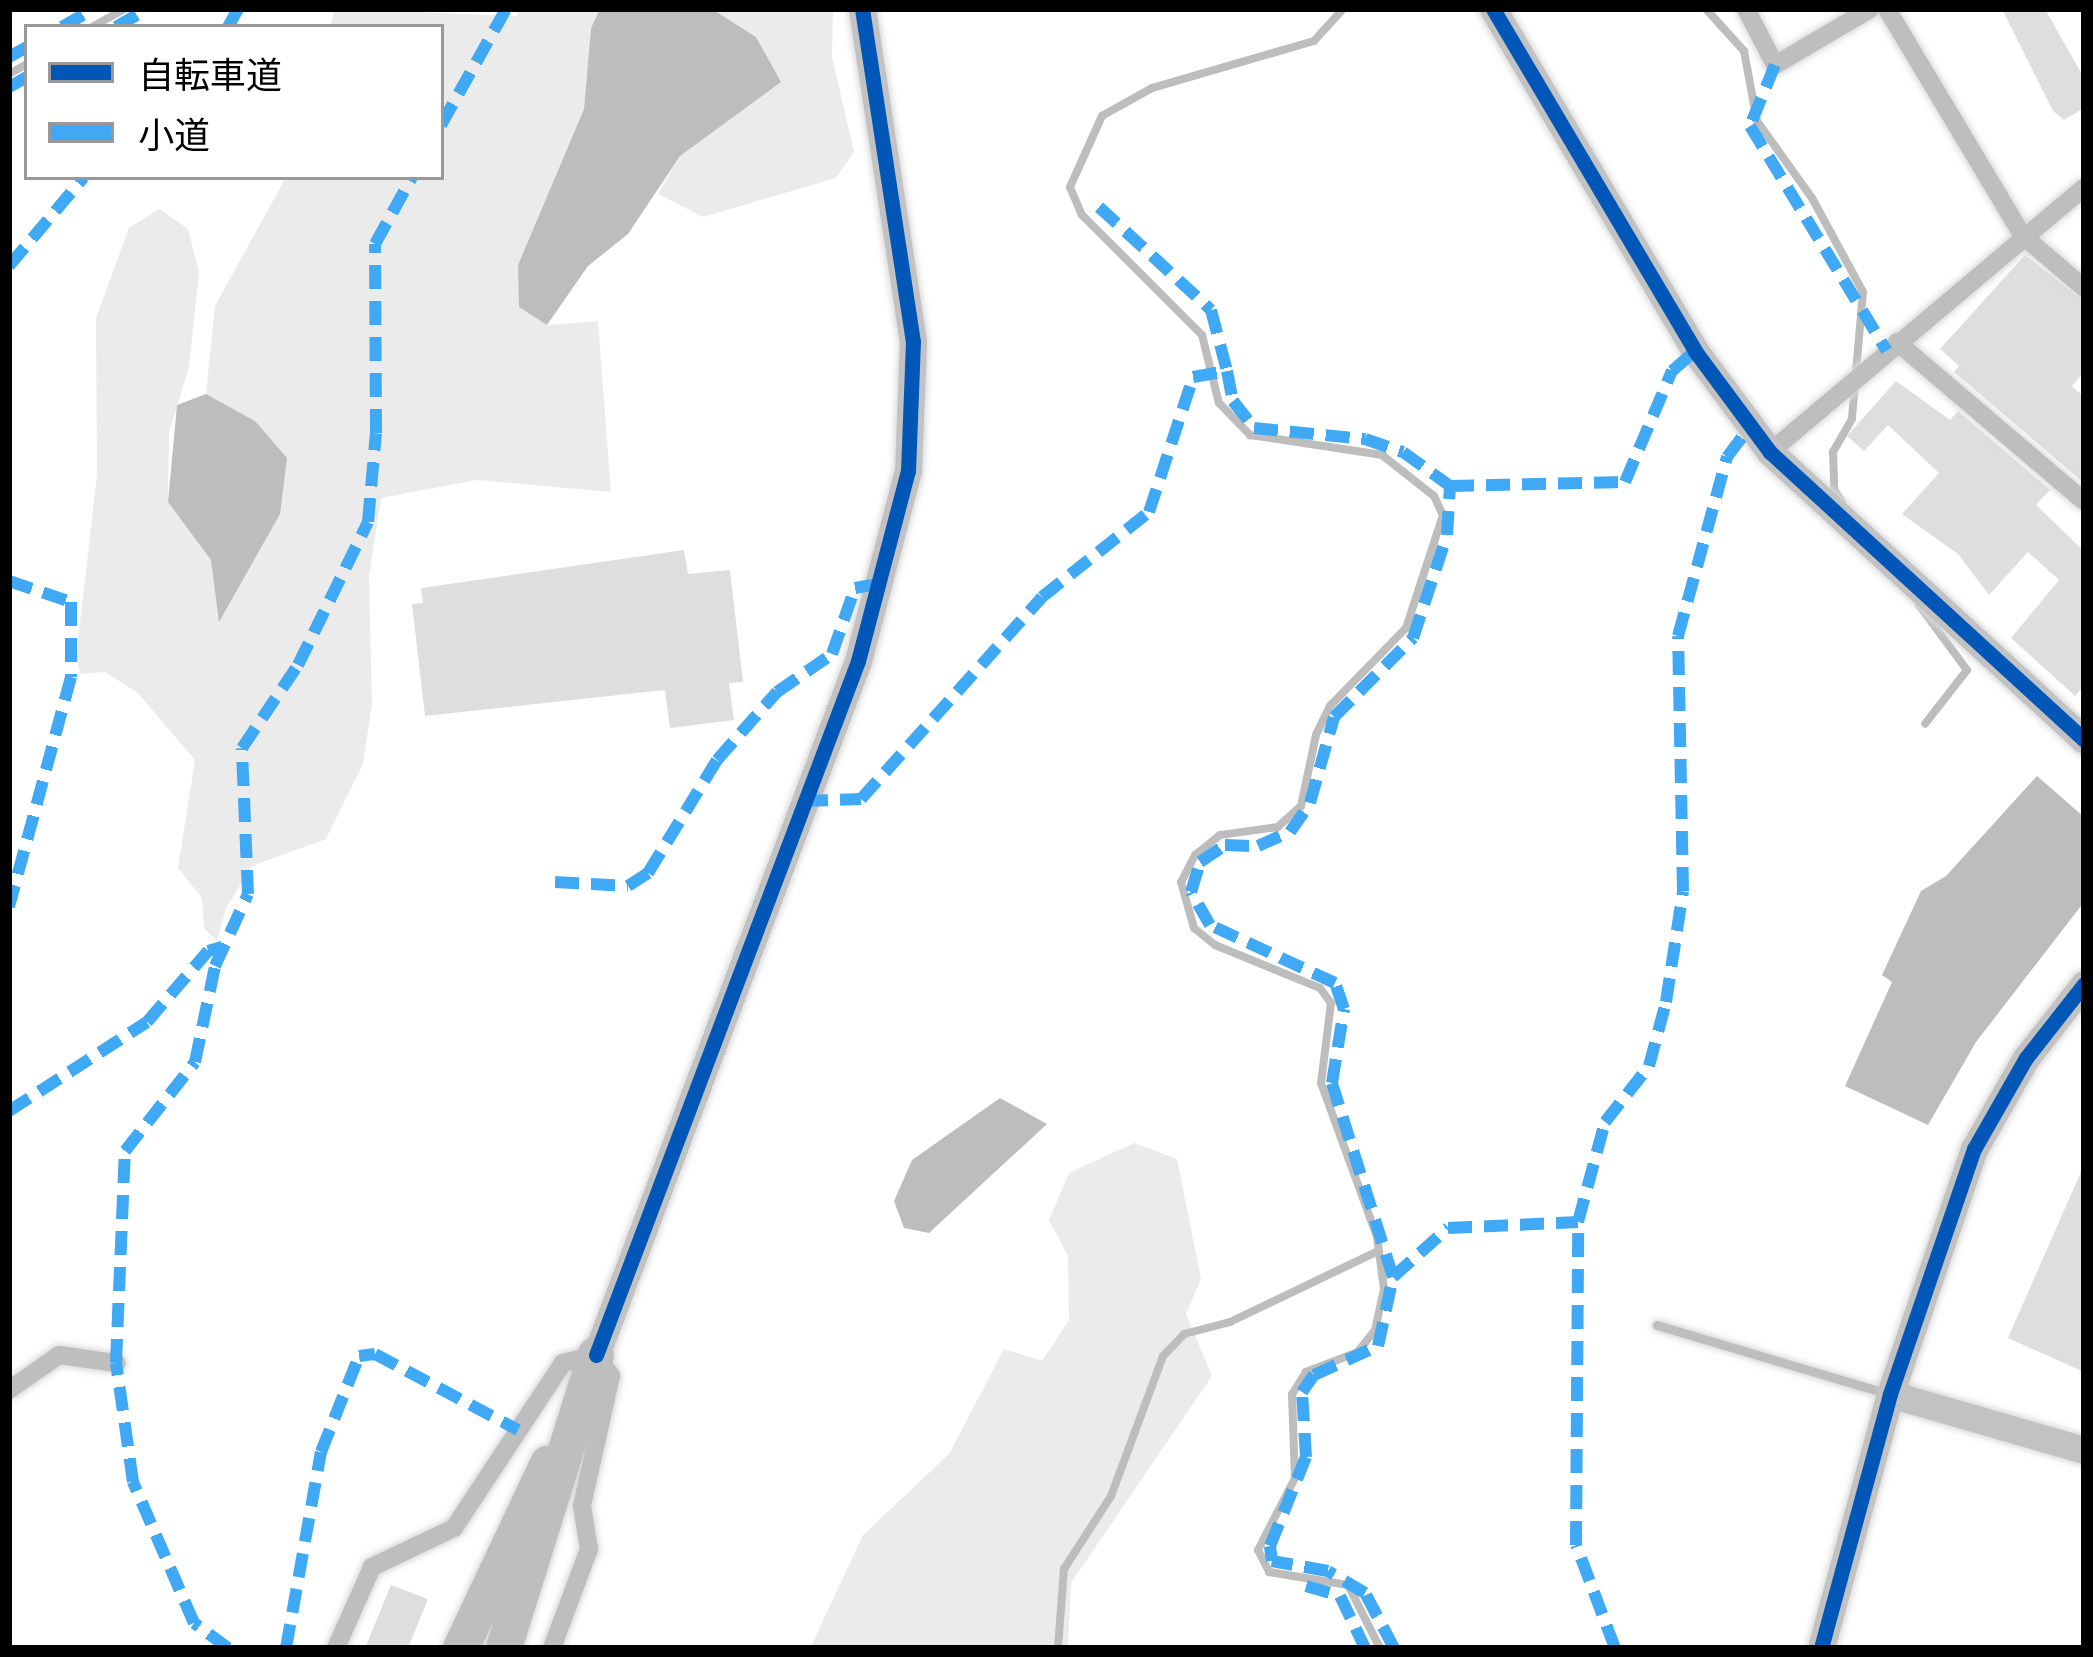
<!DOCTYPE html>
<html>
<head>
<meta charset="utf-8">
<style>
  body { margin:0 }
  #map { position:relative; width:2093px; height:1657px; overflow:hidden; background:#fff; font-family:"Alegreya Sans","Noto Sans JP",sans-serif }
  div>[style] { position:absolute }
  .green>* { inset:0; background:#ebebeb }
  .water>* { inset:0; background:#bdbdbd }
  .stream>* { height:8px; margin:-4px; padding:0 4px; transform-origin:4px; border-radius:4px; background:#bdbdbd }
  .building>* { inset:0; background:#dedede }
  .roads { filter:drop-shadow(0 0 3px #dbdbdb) drop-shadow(0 0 3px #dbdbdb) }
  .lane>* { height:9px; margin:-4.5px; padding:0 4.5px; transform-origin:4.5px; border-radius:4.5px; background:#bebebe }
  .street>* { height:18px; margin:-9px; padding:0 9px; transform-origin:9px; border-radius:9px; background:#bebebe }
  .secondary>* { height:27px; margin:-13.5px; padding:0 13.5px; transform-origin:13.5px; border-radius:13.5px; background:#c2c2c2 }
  .highway>* { height:36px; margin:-18px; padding:0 18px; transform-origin:18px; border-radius:18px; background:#bebebe }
  .quiet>* { height:12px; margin-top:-6px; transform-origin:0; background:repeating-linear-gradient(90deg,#3fa9f5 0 24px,transparent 0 36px) }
  .cycleway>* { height:15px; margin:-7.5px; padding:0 7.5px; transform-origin:7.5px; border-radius:7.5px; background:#0057b8 }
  span { translate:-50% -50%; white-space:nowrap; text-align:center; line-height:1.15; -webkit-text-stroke:12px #fff; paint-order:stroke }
  .frame { position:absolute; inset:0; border:12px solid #000; pointer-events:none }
  .legend { position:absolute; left:24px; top:24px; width:420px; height:156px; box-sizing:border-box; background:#fff; border:3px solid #999; margin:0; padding:15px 21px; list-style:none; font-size:36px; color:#000 }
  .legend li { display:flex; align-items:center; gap:24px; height:60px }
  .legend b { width:60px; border:3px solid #999 }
</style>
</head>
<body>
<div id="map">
  <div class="green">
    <i style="clip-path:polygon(334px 9px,516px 16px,520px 9px,600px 9px,591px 28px,584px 109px,518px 265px,520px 307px,548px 325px,598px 321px,611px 492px,477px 480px,381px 498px,369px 576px,372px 703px,363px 764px,326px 839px,252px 866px,226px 908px,217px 941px,204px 928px,202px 898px,178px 868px,195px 760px,138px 693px,105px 672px,81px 674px,76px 658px,97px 475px,96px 318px,129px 228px,159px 209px,188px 229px,199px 272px,189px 367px,169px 433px,168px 502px,212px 560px,220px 620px,255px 421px,206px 394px,215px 306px,286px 177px,441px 177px,441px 27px,331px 27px)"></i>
    <i style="clip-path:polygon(712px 9px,833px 9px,832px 57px,854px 152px,836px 178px,703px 217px,658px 194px,680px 156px,780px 82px,756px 37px)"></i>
    <i style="clip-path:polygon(1134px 1143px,1177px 1159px,1201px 1279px,1186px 1314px,1212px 1376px,1071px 1583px,1068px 1648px,810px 1648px,863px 1535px,949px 1454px,1004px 1349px,1042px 1361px,1069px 1320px,1068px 1256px,1049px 1220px,1069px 1173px)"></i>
  </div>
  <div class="water">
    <i style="clip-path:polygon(600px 9px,712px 9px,756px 37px,781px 82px,680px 156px,628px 234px,588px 266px,547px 325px,519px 307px,518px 265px,584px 109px,591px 28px)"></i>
    <i style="clip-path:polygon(206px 394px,255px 421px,287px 458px,280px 514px,219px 622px,211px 560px,168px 502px,177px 405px)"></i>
    <i style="clip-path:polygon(2037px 776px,2084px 817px,2084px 902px,1976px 1042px,1928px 1125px,1845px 1086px,1892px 982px,1882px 975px,1921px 891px,1946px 876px)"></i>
    <i style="clip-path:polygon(1000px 1098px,1047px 1124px,929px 1233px,904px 1228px,894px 1201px,912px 1160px)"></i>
  </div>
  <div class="stream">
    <i style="left:1343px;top:9px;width:43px;rotate:132.2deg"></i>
    <i style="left:1314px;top:41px;width:169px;rotate:163.8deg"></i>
    <i style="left:1152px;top:88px;width:57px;rotate:150.8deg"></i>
    <i style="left:1102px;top:116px;width:78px;rotate:114.3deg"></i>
    <i style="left:1070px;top:187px;width:30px;rotate:67deg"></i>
    <i style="left:1082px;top:215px;width:170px;rotate:45deg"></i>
    <i style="left:1202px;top:335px;width:70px;rotate:76deg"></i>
    <i style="left:1219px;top:403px;width:45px;rotate:45.9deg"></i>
    <i style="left:1250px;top:435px;width:134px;rotate:8.6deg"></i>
    <i style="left:1382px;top:455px;width:66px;rotate:38.3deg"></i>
    <i style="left:1434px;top:496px;width:21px;rotate:65deg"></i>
    <i style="left:1443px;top:515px;width:119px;rotate:108.1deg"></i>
    <i style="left:1406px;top:628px;width:109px;rotate:134.3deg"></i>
    <i style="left:1330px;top:706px;width:32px;rotate:116deg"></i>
    <i style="left:1316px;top:735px;width:73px;rotate:101.9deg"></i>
    <i style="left:1301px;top:806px;width:31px;rotate:138deg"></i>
    <i style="left:1278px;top:827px;width:59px;rotate:172.1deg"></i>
    <i style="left:1220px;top:835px;width:32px;rotate:141deg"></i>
    <i style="left:1195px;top:855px;width:30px;rotate:117deg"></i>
    <i style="left:1181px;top:882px;width:48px;rotate:74.2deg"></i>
    <i style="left:1194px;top:928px;width:27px;rotate:39deg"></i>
    <i style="left:1215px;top:945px;width:113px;rotate:22.3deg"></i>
    <i style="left:1320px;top:988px;width:19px;rotate:54deg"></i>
    <i style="left:1331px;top:1003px;width:81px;rotate:97.1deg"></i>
    <i style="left:1321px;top:1083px;width:164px;rotate:70deg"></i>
    <i style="left:1377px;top:1237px;width:52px;rotate:82.3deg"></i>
    <i style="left:1384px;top:1289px;width:42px;rotate:102.4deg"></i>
    <i style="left:1375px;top:1330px;width:28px;rotate:128deg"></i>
    <i style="left:1358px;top:1352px;width:56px;rotate:159deg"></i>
    <i style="left:1306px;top:1372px;width:26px;rotate:122deg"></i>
    <i style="left:1292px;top:1394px;width:84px;rotate:88deg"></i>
    <i style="left:1295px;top:1478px;width:81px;rotate:117.2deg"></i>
    <i style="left:1258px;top:1550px;width:25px;rotate:63deg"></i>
    <i style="left:1269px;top:1572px;width:80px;rotate:9.3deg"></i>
    <i style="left:1348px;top:1585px;width:71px;rotate:63.1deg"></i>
    <i style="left:1706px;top:9px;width:57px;rotate:47.9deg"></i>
    <i style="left:1744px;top:51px;width:71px;rotate:79.5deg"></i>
    <i style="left:1757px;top:121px;width:95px;rotate:54.5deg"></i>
    <i style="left:1812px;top:198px;width:107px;rotate:61.5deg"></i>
    <i style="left:1863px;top:292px;width:127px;rotate:95deg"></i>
    <i style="left:1852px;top:419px;width:38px;rotate:120deg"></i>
    <i style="left:1833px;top:452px;width:38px;rotate:88deg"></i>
    <i style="left:1834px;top:490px;width:14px;rotate:56deg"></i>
    <i style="left:92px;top:27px;width:37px;rotate:-29deg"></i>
    <i style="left:9px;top:74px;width:21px;rotate:-29deg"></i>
    <i style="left:1919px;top:605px;width:81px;rotate:53.6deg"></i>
    <i style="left:1967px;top:670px;width:68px;rotate:127.9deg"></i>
    <i style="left:1058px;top:1648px;width:79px;rotate:-85.7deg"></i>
    <i style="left:1064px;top:1569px;width:87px;rotate:-57.2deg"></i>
    <i style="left:1111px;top:1496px;width:149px;rotate:-69.6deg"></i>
    <i style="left:1163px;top:1356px;width:30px;rotate:-46deg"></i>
    <i style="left:1184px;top:1334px;width:48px;rotate:-14.6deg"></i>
    <i style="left:1230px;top:1322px;width:164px;rotate:-25.6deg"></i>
  </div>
  <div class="building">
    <i style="clip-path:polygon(2002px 9px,2045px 9px,2084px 78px,2084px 108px,2064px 120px,2053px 111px)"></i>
    <i style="clip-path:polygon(2025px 255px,2084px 301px,2084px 372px,2072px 386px,2084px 397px,2084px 483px,1954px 372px,1959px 366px,1940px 349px)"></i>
    <i style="clip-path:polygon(1896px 381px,1950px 420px,1958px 411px,2050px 490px,2036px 505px,2084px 551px,2084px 686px,2075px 696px,2011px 638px,2059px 580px,2028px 552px,1989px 595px,1958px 554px,1902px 514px,1939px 473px,1888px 425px,1864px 451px,1847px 436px)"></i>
    <i style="clip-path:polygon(684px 550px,688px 574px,730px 570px,743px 682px,729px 683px,734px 720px,670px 728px,665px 690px,425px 716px,412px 604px,423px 603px,421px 588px)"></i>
    <i style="clip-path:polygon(2084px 1165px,2084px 1372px,2008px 1338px)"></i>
    <i style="clip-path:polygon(391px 1585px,428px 1599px,408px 1648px,365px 1648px)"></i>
  </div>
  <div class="roads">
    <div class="lane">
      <i style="left:1657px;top:1325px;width:238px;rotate:16.6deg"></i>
    </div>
    <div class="street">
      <i style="left:1746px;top:9px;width:63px;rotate:62.6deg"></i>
      <i style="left:1775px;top:65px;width:110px;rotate:-30.5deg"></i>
      <i style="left:1887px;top:9px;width:263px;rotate:59.1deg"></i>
      <i style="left:2022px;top:235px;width:82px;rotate:40.5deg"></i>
      <i style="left:1897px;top:342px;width:245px;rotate:40.4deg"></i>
      <i style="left:1770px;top:452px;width:410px;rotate:-40.1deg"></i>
      <i style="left:9px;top:1390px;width:61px;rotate:-35deg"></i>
      <i style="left:59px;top:1355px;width:58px;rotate:8deg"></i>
      <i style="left:336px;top:1648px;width:89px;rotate:-66deg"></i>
      <i style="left:372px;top:1567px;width:91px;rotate:-25.4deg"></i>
      <i style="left:454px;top:1528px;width:198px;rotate:-56.6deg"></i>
      <i style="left:563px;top:1363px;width:34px;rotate:-14deg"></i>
      <i style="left:596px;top:1355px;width:26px;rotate:54deg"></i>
      <i style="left:611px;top:1376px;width:133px;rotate:102.6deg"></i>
      <i style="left:582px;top:1506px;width:44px;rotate:80.8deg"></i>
      <i style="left:589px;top:1549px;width:106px;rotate:110.5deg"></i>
    </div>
    <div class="secondary">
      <i style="left:1493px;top:9px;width:397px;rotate:59.4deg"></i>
      <i style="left:1695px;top:351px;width:126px;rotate:53.4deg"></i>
      <i style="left:1770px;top:452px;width:426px;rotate:42.5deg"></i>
      <i style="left:596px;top:1355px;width:742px;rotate:-69.32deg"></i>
      <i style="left:858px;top:661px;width:196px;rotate:-75.3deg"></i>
      <i style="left:908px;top:471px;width:129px;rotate:-87.8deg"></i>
      <i style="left:913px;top:342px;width:337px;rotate:-98.7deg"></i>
      <i style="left:1890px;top:1394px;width:202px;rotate:16.1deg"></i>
      <i style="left:1821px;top:1648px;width:263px;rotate:-74.8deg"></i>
      <i style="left:1890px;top:1394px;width:259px;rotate:-71.1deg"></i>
      <i style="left:1974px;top:1149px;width:105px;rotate:-60.3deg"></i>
      <i style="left:2026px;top:1058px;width:94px;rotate:-51.9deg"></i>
    </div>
    <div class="highway">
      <i style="left:461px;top:1648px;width:204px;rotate:-64.7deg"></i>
      <i style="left:504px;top:1648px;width:307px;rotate:-72.6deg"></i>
    </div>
  </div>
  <div class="quiet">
    <i style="left:62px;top:27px;width:36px;rotate:-30deg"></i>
    <i style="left:116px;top:27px;width:36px;rotate:-30deg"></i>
    <i style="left:228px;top:27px;width:21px;rotate:-61deg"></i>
    <i style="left:9px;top:57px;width:21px;rotate:-29deg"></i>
    <i style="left:1775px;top:65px;width:66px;rotate:112.3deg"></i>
    <i style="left:1750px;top:126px;width:263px;rotate:58.7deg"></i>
    <i style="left:9px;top:87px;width:21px;rotate:-29deg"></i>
    <i style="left:441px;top:125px;width:133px;rotate:-60.7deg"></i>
    <i style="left:1099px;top:207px;width:152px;rotate:42.6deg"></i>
    <i style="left:1211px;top:310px;width:63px;rotate:75.3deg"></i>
    <i style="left:9px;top:266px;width:116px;rotate:-49.9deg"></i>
    <i style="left:9px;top:581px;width:65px;rotate:18.7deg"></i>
    <i style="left:71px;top:602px;width:75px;rotate:90deg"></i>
    <i style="left:71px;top:677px;width:238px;rotate:105.1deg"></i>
    <i style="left:804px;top:801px;width:57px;rotate:-2deg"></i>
    <i style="left:861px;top:799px;width:271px;rotate:-48.1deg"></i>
    <i style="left:1042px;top:597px;width:137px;rotate:-38.5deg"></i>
    <i style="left:1149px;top:512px;width:142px;rotate:-71.9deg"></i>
    <i style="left:1193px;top:377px;width:35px;rotate:-10deg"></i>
    <i style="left:1227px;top:371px;width:31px;rotate:79deg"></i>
    <i style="left:1233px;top:401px;width:34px;rotate:52deg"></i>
    <i style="left:1254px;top:428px;width:112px;rotate:5.7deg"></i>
    <i style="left:1365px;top:439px;width:40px;rotate:18.9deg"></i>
    <i style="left:1403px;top:452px;width:58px;rotate:35.9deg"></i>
    <i style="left:1450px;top:486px;width:175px;rotate:-1.3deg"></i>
    <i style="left:1625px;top:482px;width:121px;rotate:-67.1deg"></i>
    <i style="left:1672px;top:371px;width:30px;rotate:-41deg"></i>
    <i style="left:555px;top:882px;width:73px;rotate:3.1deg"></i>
    <i style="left:628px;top:886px;width:24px;rotate:-33deg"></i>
    <i style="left:648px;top:873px;width:132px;rotate:-58.6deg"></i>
    <i style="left:717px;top:760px;width:91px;rotate:-48.6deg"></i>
    <i style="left:777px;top:692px;width:67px;rotate:-34.6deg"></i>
    <i style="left:832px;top:654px;width:70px;rotate:-70.8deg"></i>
    <i style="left:855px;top:588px;width:28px;rotate:-10deg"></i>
    <i style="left:9px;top:1111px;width:164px;rotate:-32.8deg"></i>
    <i style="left:147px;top:1022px;width:94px;rotate:-49.3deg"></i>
    <i style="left:208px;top:951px;width:15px;rotate:-16deg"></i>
    <i style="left:1393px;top:1277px;width:203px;rotate:-107.5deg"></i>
    <i style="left:1332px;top:1083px;width:75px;rotate:-80.8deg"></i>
    <i style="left:1344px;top:1009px;width:28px;rotate:-109deg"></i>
    <i style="left:1335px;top:983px;width:138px;rotate:-155.1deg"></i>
    <i style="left:1210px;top:925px;width:38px;rotate:-120deg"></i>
    <i style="left:1191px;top:892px;width:31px;rotate:-73deg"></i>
    <i style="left:1200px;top:862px;width:30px;rotate:-34deg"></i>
    <i style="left:1225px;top:845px;width:33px;rotate:2deg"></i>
    <i style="left:1258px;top:846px;width:35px;rotate:-24deg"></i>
    <i style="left:1290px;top:832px;width:35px;rotate:-55deg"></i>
    <i style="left:1310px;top:803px;width:89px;rotate:-74.4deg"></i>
    <i style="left:1334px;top:717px;width:112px;rotate:-45deg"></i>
    <i style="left:1413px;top:638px;width:108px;rotate:-71.7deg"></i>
    <i style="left:1447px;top:535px;width:49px;rotate:-86.5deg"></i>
    <i style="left:1306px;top:1586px;width:35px;rotate:16deg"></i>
    <i style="left:1340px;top:1596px;width:58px;rotate:64.3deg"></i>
    <i style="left:228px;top:1648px;width:42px;rotate:-143.7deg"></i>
    <i style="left:194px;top:1623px;width:154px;rotate:-113.4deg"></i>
    <i style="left:133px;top:1482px;width:120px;rotate:-98.1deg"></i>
    <i style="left:116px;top:1363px;width:212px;rotate:-87.6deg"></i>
    <i style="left:125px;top:1151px;width:113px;rotate:-51.8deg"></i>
    <i style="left:195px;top:1062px;width:98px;rotate:-78.2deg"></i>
    <i style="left:215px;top:966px;width:79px;rotate:-65.4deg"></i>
    <i style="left:248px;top:894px;width:146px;rotate:-92.4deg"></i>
    <i style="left:242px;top:748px;width:100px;rotate:-56deg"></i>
    <i style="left:298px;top:665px;width:159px;rotate:-63.9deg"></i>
    <i style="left:368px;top:522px;width:89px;rotate:-84.9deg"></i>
    <i style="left:376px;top:433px;width:189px;rotate:-90.3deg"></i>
    <i style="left:375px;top:244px;width:77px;rotate:-61.1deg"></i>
    <i style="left:286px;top:1648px;width:199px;rotate:-79.9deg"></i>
    <i style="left:321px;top:1452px;width:103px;rotate:-68.4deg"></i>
    <i style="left:359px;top:1356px;width:16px;rotate:-7deg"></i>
    <i style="left:375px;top:1354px;width:162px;rotate:28deg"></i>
    <i style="left:1394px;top:1648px;width:62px;rotate:-117.8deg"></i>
    <i style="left:1365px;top:1593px;width:43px;rotate:-149.3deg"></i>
    <i style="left:1328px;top:1571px;width:57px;rotate:-169.9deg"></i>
    <i style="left:1272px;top:1561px;width:15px;rotate:-98deg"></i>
    <i style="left:1270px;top:1546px;width:96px;rotate:-68deg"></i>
    <i style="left:1306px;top:1457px;width:65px;rotate:-93.5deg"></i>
    <i style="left:1302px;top:1392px;width:21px;rotate:-55deg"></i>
    <i style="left:1314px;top:1375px;width:70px;rotate:-24.4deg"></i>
    <i style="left:1378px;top:1346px;width:71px;rotate:-77.7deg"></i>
    <i style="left:1393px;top:1277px;width:74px;rotate:-41.7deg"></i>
    <i style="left:1448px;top:1228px;width:130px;rotate:-2.6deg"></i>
    <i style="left:1615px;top:1648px;width:110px;rotate:-110.7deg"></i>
    <i style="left:1576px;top:1545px;width:323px;rotate:-89.6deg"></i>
    <i style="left:1578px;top:1222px;width:104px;rotate:-74.9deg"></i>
    <i style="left:1605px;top:1122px;width:71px;rotate:-51.8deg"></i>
    <i style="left:1649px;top:1066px;width:66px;rotate:-75.1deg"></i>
    <i style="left:1666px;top:1002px;width:112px;rotate:-81.3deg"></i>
    <i style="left:1683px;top:891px;width:255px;rotate:-91.1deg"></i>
    <i style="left:1678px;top:636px;width:186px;rotate:-74.7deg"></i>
    <i style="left:1727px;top:457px;width:39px;rotate:-53deg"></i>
  </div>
  <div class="cycleway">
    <i style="left:1493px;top:9px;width:397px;rotate:59.4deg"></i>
    <i style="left:1695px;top:351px;width:126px;rotate:53.4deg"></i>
    <i style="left:1770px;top:452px;width:426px;rotate:42.5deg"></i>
    <i style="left:596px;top:1355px;width:742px;rotate:-69.32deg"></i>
    <i style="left:858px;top:661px;width:196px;rotate:-75.3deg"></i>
    <i style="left:908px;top:471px;width:129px;rotate:-87.8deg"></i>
    <i style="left:913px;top:342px;width:337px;rotate:-98.7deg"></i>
    <i style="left:1821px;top:1648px;width:263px;rotate:-74.8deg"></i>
    <i style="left:1890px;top:1394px;width:259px;rotate:-71.1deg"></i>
    <i style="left:1974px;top:1149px;width:105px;rotate:-60.3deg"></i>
    <i style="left:2026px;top:1058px;width:94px;rotate:-51.9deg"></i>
  </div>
  <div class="frame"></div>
  <ul class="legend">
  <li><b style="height:15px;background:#0057b8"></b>自転車道</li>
  <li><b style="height:15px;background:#3fa9f5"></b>小道</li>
  </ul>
</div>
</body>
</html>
